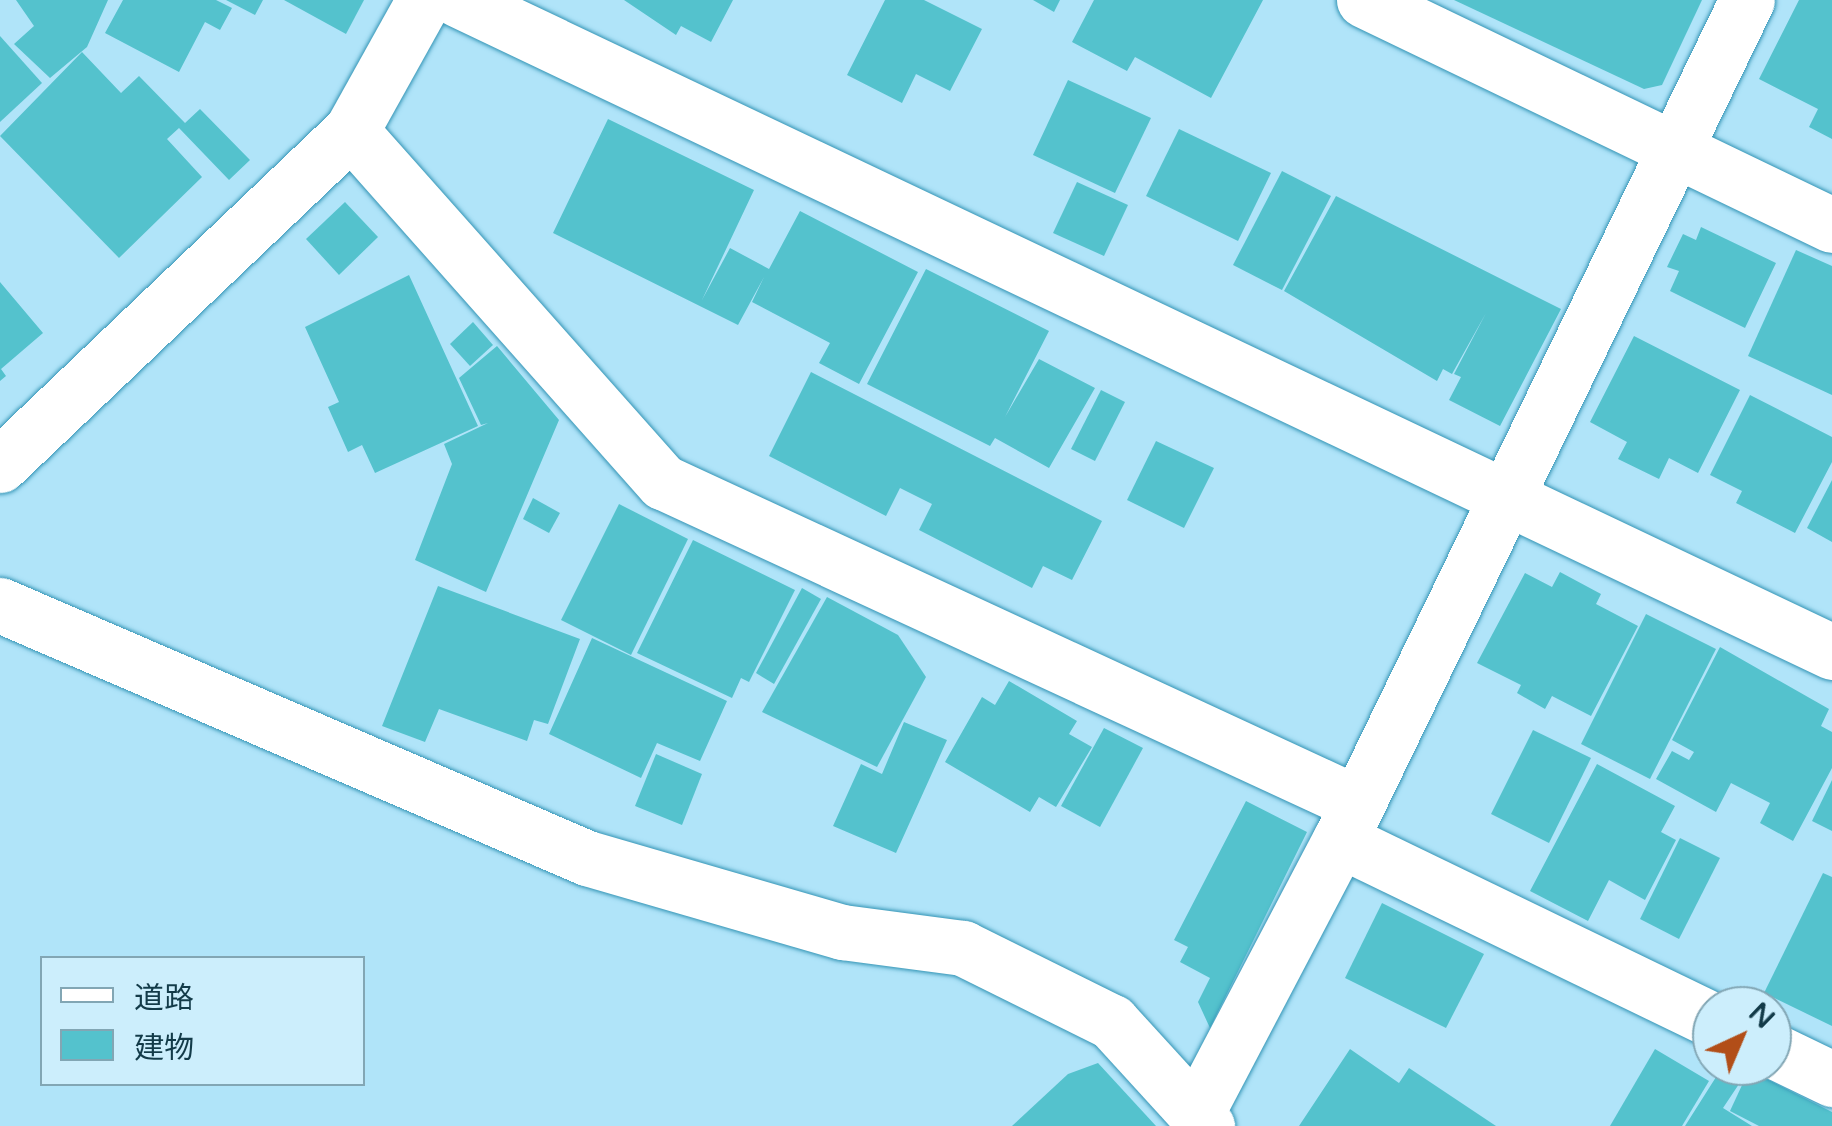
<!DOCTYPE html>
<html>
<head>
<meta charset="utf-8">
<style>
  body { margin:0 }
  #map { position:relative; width:1832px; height:1126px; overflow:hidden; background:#b0e4f9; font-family:"Varela Round","Noto Sans JP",sans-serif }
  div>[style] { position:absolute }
  .building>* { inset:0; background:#54c2cd }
  .roads { filter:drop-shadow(0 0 2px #3394b5) drop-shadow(0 0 2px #3394b5) }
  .minor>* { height:55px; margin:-27.5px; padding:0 27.5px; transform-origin:27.5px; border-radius:27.5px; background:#fff }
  span { translate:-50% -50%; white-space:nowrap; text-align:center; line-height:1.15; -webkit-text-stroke:8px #cceefc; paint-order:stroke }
  .legend { position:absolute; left:40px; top:956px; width:325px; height:130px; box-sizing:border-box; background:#cceefc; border:2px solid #82a6b4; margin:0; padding:12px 18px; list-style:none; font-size:30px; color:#133b49 }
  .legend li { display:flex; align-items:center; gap:20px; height:50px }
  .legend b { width:50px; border:2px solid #82a6b4 }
  .north { position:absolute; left:1692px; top:986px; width:100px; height:100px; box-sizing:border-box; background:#cceefc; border:2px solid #82a6b4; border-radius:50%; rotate:44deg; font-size:28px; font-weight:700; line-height:40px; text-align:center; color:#133b49 }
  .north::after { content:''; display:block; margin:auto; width:35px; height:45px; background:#b24e18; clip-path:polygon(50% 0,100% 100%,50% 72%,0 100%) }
</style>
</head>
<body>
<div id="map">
  <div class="building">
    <i style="clip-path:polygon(16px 0,108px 0,87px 47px,50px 78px,14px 44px,34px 26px)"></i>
    <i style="clip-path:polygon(123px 0,216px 0,232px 8px,220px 30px,205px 22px,179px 72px,105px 33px)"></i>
    <i style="clip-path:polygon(226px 0,263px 0,255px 15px)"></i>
    <i style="clip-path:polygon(284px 0,364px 0,346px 34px)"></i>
    <i style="clip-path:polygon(624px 0,733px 0,711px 42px,681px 26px,676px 35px)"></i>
    <i style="clip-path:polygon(885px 0,924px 0,982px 29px,950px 91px,916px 74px,902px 103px,847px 75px)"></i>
    <i style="clip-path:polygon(1033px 0,1060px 0,1054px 12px)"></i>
    <i style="clip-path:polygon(1094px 0,1263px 0,1211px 98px,1135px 57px,1127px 71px,1072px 42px)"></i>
    <i style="clip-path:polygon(1454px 0,1702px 0,1662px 85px,1644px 89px)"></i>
    <i style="clip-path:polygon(1799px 0,1832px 0,1832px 139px,1809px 127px,1818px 109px,1759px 79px)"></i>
    <i style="clip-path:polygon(0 36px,42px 83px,0 122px)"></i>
    <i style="clip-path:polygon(82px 52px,121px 93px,139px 76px,185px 123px,200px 109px,250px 160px,229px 180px,179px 128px,167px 139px,202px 177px,119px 258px,0 136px)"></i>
    <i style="clip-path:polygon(1068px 80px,1151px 118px,1115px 193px,1033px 155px)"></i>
    <i style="clip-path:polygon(608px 119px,754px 190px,702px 300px,730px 248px,769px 269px,800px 211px,918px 272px,859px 384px,819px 363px,830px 343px,752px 302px,764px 277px,738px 325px,553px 233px)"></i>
    <i style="clip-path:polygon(1179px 129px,1271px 173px,1238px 241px,1146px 196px)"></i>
    <i style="clip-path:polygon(1282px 171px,1331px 196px,1282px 290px,1233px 265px)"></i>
    <i style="clip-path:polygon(1077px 182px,1128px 205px,1104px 256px,1053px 233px)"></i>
    <i style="clip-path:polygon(1336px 196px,1561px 309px,1500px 426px,1449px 400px,1461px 377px,1454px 374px,1486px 313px,1452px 374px,1443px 369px,1437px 381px,1284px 291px)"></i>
    <i style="clip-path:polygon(345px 202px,378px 237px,339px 275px,306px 239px)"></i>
    <i style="clip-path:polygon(1701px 227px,1776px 263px,1745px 328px,1670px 291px,1679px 271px,1667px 267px,1683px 234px,1696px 240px)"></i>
    <i style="clip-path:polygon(1796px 250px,1832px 266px,1832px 395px,1748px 356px)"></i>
    <i style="clip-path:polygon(926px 269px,1049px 331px,1005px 417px,1039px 359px,1095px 388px,1049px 468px,995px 438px,990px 446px,867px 384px)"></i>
    <i style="clip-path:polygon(409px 275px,478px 426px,375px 473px,362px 445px,348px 452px,328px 407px,339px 402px,305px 327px)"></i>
    <i style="clip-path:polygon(0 282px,43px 333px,1px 369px,6px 376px,0 381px)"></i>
    <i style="clip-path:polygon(473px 322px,493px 345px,470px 366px,450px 344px)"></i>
    <i style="clip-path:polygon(1634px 336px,1740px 390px,1698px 473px,1669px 458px,1659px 479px,1618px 459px,1627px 442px,1590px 422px)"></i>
    <i style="clip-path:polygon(497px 346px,559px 420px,486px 592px,415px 560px,452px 464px,444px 444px,488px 423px,481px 425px,459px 378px)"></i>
    <i style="clip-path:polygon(811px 372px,1102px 521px,1072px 580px,1043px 566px,1032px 588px,919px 530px,932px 504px,900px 488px,886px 516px,769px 456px)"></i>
    <i style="clip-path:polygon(1101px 390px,1125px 402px,1095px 461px,1071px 449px)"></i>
    <i style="clip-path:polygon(1750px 395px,1832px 437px,1832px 462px,1795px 533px,1736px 503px,1742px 491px,1710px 475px)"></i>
    <i style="clip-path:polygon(1156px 441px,1214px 468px,1184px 528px,1127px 500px)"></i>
    <i style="clip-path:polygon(1832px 480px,1832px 542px,1807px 528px)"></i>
    <i style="clip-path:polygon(533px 498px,560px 513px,549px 533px,523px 519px)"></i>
    <i style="clip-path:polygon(619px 504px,688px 539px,631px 655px,561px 620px)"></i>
    <i style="clip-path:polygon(693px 540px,795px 590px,749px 682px,741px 678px,732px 698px,637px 653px)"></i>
    <i style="clip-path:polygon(1560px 572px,1601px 594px,1596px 604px,1638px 626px,1591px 716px,1552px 696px,1545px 709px,1517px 693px,1521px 685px,1477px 663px,1525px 573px,1552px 587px)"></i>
    <i style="clip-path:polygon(438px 586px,580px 639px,548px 724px,534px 720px,527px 741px,439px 709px,425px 742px,382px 726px)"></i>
    <i style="clip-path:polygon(802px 588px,821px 599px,774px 684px,756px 673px)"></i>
    <i style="clip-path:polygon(827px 597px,898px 635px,926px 677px,877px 767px,762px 712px)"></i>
    <i style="clip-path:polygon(1646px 614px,1716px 649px,1650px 779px,1581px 744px)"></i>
    <i style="clip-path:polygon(592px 638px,727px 701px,700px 761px,657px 743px,641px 778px,549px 734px)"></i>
    <i style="clip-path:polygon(1720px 647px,1829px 709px,1821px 726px,1832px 732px,1832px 768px,1793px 841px,1760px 823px,1770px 803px,1731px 783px,1716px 812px,1656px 779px,1672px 751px,1689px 760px,1694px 752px,1672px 740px)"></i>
    <i style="clip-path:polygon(1009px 681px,1077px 721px,1069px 734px,1092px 747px,1056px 807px,1039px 797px,1030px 812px,945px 762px,982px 697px,995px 705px)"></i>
    <i style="clip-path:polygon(904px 722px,947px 740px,896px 853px,833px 826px,861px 764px,882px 774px)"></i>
    <i style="clip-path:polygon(1104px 728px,1143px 748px,1100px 827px,1061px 806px)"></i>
    <i style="clip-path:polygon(1533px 730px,1591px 758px,1549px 843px,1491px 814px)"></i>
    <i style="clip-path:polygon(656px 754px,702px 774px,682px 825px,635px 806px)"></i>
    <i style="clip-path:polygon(1597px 764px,1675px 806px,1661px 832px,1676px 840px,1645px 900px,1609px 880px,1588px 921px,1530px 891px)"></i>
    <i style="clip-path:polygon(1832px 780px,1832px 831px,1812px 821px)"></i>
    <i style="clip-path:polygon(1246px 801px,1307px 832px,1210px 1028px,1198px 1002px,1210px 978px,1180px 962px,1188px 947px,1174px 940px)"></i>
    <i style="clip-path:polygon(1680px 838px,1720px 858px,1679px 939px,1640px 919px)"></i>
    <i style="clip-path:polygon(1823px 873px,1832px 877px,1832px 1026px,1764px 993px)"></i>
    <i style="clip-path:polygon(1382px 903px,1484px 954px,1446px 1028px,1345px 978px)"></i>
    <i style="clip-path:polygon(1350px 1049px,1399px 1083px,1409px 1068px,1496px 1126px,1299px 1126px)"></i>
    <i style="clip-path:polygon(1655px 1049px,1709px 1081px,1682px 1126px,1610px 1126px)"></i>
    <i style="clip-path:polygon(1098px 1063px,1156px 1126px,1012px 1126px,1068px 1074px)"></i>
    <i style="clip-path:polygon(1723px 1066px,1743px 1078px,1723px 1108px,1752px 1126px,1685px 1126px)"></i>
    <i style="clip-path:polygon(1749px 1070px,1832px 1112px,1832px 1126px,1759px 1126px,1730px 1111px)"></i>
  </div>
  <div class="roads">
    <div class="minor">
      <i style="left:459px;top:0;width:1520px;rotate:25.4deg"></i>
      <i style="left:1364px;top:0;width:519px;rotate:25.68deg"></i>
      <i style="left:351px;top:131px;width:470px;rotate:48.4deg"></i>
      <i style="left:663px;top:482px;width:762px;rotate:24.82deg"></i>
      <i style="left:0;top:465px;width:485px;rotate:-43.6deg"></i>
      <i style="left:351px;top:131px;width:150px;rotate:-60.9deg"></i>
      <i style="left:0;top:605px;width:639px;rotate:23.32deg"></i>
      <i style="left:587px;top:858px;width:266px;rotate:16.2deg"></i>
      <i style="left:842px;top:932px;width:122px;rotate:7.5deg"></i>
      <i style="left:963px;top:948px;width:166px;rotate:26.4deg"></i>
      <i style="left:1112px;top:1022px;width:141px;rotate:47.6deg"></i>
      <i style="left:1340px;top:840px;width:413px;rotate:25.8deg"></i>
      <i style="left:1772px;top:1050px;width:67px;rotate:25.8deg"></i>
      <i style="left:1197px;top:1112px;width:307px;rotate:-62.3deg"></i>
      <i style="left:1340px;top:840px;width:933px;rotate:-64.15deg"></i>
    </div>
  </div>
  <ul class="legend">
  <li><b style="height:12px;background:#fff"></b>道路</li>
  <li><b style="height:28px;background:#54c2cd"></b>建物</li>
  </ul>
  <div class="north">N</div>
</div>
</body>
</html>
